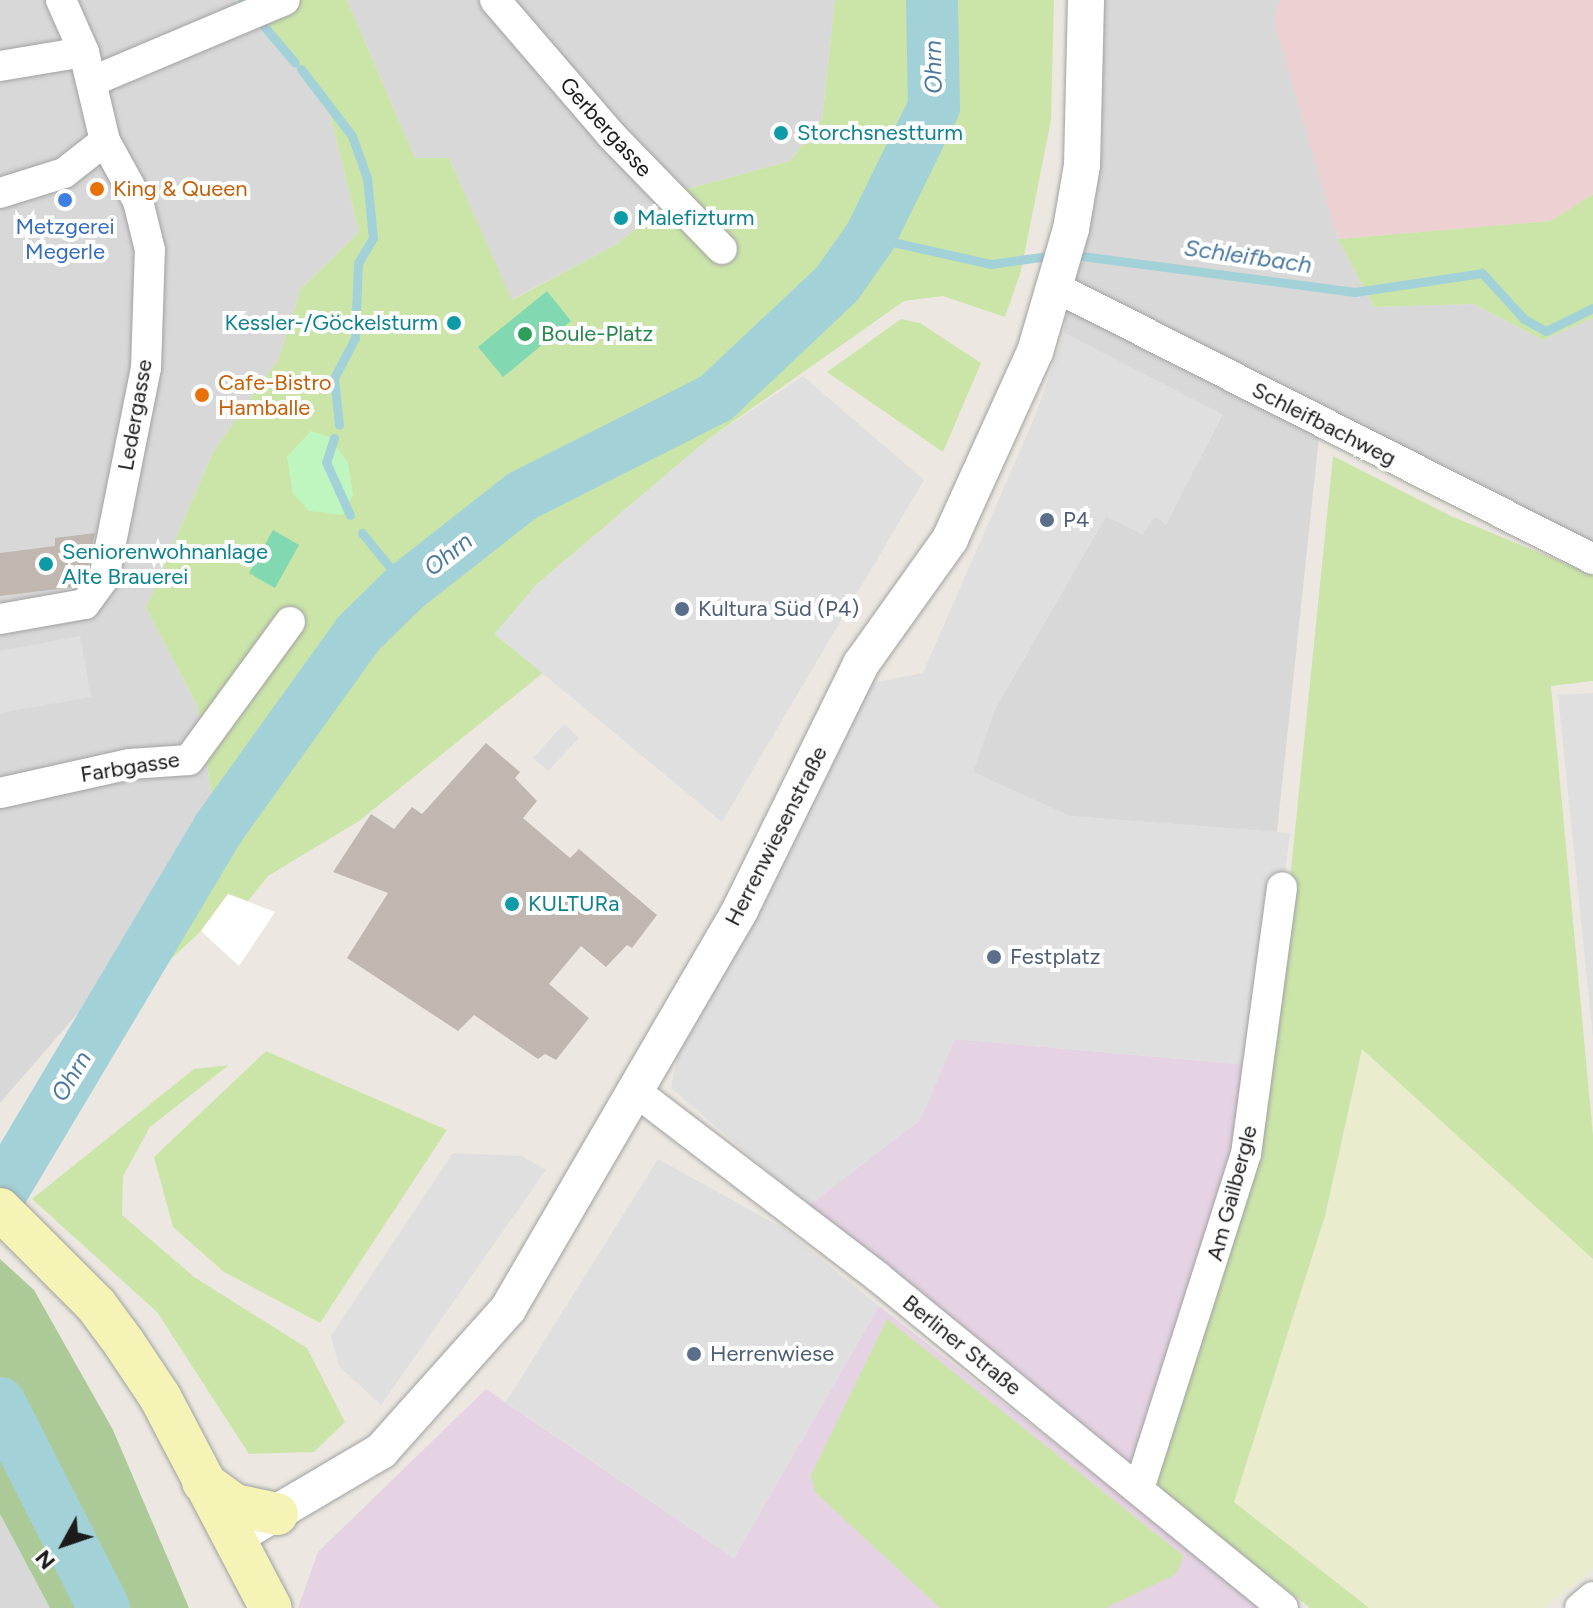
<!DOCTYPE html>
<html>
<head>
<meta charset="utf-8">
<style>
  body { margin:0 }
  #map { position:relative; width:1593px; height:1608px; overflow:hidden; background:#ece8e1; font-family:Figtree,sans-serif }
  div>[style] { position:absolute }
  .residential>* { inset:0; background:#d9d8d8 }
  .commercial>* { inset:0; background:#edd1d2 }
  .industrial>* { inset:0; background:#e5d3e3 }
  .farmland>* { inset:0; background:#ebebcd }
  .grass>* { inset:0; background:#cbe5a9 }
  .forest>* { inset:0; background:#abca98 }
  .park>* { inset:0; background:#bff6bf }
  .pitch>* { inset:0; background:#82d8b0 }
  .parking>* { inset:0; background:#dfdfdf }
  .pier>* { inset:0; background:#fff }
  .stream>* { height:9px; margin:-4.5px; padding:0 4.5px; transform-origin:4.5px; border-radius:4.5px; background:#a3d1d8 }
  .river>* { height:52px; margin:-26px; padding:0 26px; transform-origin:26px; border-radius:26px; background:#a3d1d8 }
  .building>* { inset:0; background:#c1b7b1 }
  .roads { filter:drop-shadow(0 0 2px #a2a2a2) drop-shadow(0 0 2px #a2a2a2) }
  .minor>* { height:30px; margin:-15px; padding:0 15px; transform-origin:15px; border-radius:15px; background:#fff }
  .tertiary>* { height:36px; margin:-18px; padding:0 18px; transform-origin:18px; border-radius:18px; background:#fff }
  .secondary>* { height:42px; margin:-21px; padding:0 21px; transform-origin:21px; border-radius:21px; background:#f5f4b6 }
  .dots>* { width:22px; height:22px; translate:-50% -50%; box-sizing:border-box; border:4px solid #fff; border-radius:50% }
  span { translate:-50% -50%; white-space:nowrap; text-align:center; line-height:1.15; -webkit-text-stroke:8px #fff; paint-order:stroke }
  .street-label { font-size:22px; color:#1b1b1b }
  .culture-label { font-size:22px; color:#0d838f }
  .left { translate:0 -50%; text-align:left }
  .right { translate:-100% -50%; text-align:right }
  .food-label { font-size:22px; color:#c56008 }
  .shop-label { font-size:22px; color:#366cbe }
  .leisure-label { font-size:22px; color:#27864d }
  .service-label { font-size:22px; color:#4e5e75 }
  .water-label { font-size:24px; color:#4b7a9e; font-style:italic }
  .north { position:absolute; left:24px; top:1504px; width:80px; height:80px; -webkit-text-stroke:6px #fff; paint-order:stroke; rotate:230deg; font-size:22px; font-weight:700; line-height:32px; text-align:center; color:#1b1b1b }
  .north::after { content:''; display:block; margin:auto; width:28px; height:36px; background:#1b1b1b; clip-path:polygon(50% 0,100% 100%,50% 72%,0 100%) }
</style>
</head>
<body>
<div id="map">
  <div class="residential">
    <i style="clip-path:polygon(0 0,236px 0,327px 101px,359px 232px,301px 289px,278px 360px,213px 452px,146px 608px,197px 705px,214px 808px,130px 953px,0 1103px)"></i>
    <i style="clip-path:polygon(347px 0,835px 0,822px 119px,790px 161px,684px 190px,617px 244px,511px 300px,449px 158px,415px 158px)"></i>
    <i style="clip-path:polygon(1086px 0,1281px 0,1275px 21px,1338px 239px,1374px 307px,1474px 304px,1543px 340px,1593px 318px,1593px 548px,1322px 409px,1277px 832px,1069px 816px,973px 772px,994px 711px,1106px 516px,1142px 534px,1155px 516px,1166px 524px,1222px 415px,1064px 333px,1082px 165px)"></i>
    <i style="clip-path:polygon(0 1514px,50px 1608px,0 1608px)"></i>
  </div>
  <div class="commercial">
    <i style="clip-path:polygon(1281px 0,1593px 0,1593px 194px,1552px 221px,1338px 239px,1274px 21px)"></i>
  </div>
  <div class="industrial">
    <i style="clip-path:polygon(955px 1039px,1261px 1066px,1133px 1465px,808px 1206px,920px 1120px)"></i>
    <i style="clip-path:polygon(879px 1306px,1266px 1608px,298px 1608px,318px 1552px,486px 1389px,734px 1558px)"></i>
  </div>
  <div class="farmland">
    <i style="clip-path:polygon(1362px 1049px,1593px 1259px,1593px 1569px,1544px 1608px,1369px 1608px,1234px 1502px,1325px 1216px)"></i>
  </div>
  <div class="grass">
    <i style="clip-path:polygon(254px 0,347px 0,415px 158px,449px 158px,512px 300px,617px 244px,684px 190px,790px 161px,822px 119px,835px 0,1054px 0,1051px 120px,1021px 271px,1005px 317px,943px 296px,904px 301px,707px 440px,536px 585px,495px 634px,543px 673px,359px 821px,268px 876px,248px 901px,228px 894px,201px 931px,154px 975px,130px 953px,214px 808px,197px 705px,146px 608px,213px 452px,278px 360px,301px 289px,359px 232px,327px 101px,240px 6px)"></i>
    <i style="clip-path:polygon(1593px 194px,1593px 318px,1543px 340px,1474px 304px,1374px 307px,1338px 239px,1551px 221px)"></i>
    <i style="clip-path:polygon(901px 319px,920px 323px,981px 363px,943px 452px,827px 372px)"></i>
    <i style="clip-path:polygon(1333px 456px,1451px 516px,1593px 575px,1593px 681px,1551px 686px,1593px 1135px,1593px 1259px,1362px 1049px,1325px 1216px,1234px 1502px,1369px 1608px,1310px 1608px,1153px 1485px,1275px 1028px)"></i>
    <i style="clip-path:polygon(266px 1051px,447px 1130px,320px 1323px,224px 1272px,173px 1227px,154px 1157px)"></i>
    <i style="clip-path:polygon(229px 1065px,150px 1127px,123px 1176px,122px 1215px,194px 1277px,307px 1348px,345px 1422px,314px 1452px,249px 1454px,157px 1312px,32px 1199px,194px 1069px)"></i>
    <i style="clip-path:polygon(887px 1319px,1184px 1556px,1176px 1574px,1106px 1608px,940px 1608px,815px 1492px,811px 1475px)"></i>
  </div>
  <div class="forest">
    <i style="clip-path:polygon(0 1259px,34px 1290px,113px 1430px,189px 1608px,50px 1608px,0 1514px)"></i>
  </div>
  <div class="park">
    <i style="clip-path:polygon(311px 431px,329px 437px,348px 463px,353px 495px,343px 515px,309px 511px,293px 493px,287px 457px)"></i>
  </div>
  <div class="pitch">
    <i style="clip-path:polygon(547px 291px,571px 321px,503px 377px,478px 347px)"></i>
    <i style="clip-path:polygon(273px 530px,299px 545px,275px 588px,249px 573px)"></i>
  </div>
  <div class="parking">
    <i style="clip-path:polygon(1064px 333px,1222px 414px,1166px 524px,1155px 516px,1142px 534px,1106px 516px,994px 711px,973px 772px,1069px 816px,1290px 833px,1261px 1066px,955px 1039px,920px 1120px,808px 1206px,671px 1088px,688px 1003px,872px 683px,923px 673px,1036px 414px)"></i>
    <i style="clip-path:polygon(803px 376px,924px 480px,722px 822px,495px 634px,536px 585px,707px 440px)"></i>
    <i style="clip-path:polygon(80px 636px,91px 697px,0 713px,0 651px)"></i>
    <i style="clip-path:polygon(1593px 693px,1593px 1038px,1558px 695px)"></i>
    <i style="clip-path:polygon(564px 724px,579px 738px,548px 771px,533px 758px)"></i>
    <i style="clip-path:polygon(453px 1153px,522px 1156px,546px 1170px,381px 1405px,339px 1366px,331px 1336px)"></i>
    <i style="clip-path:polygon(658px 1159px,783px 1228px,879px 1306px,734px 1558px,506px 1402px)"></i>
  </div>
  <div class="pier">
    <i style="clip-path:polygon(228px 894px,275px 912px,239px 966px,201px 931px)"></i>
  </div>
  <div class="stream">
    <i style="left:242px;top:0;width:82px;rotate:49.9deg"></i>
    <i style="left:301px;top:69px;width:84px;rotate:52.7deg"></i>
    <i style="left:352px;top:136px;width:45px;rotate:70.3deg"></i>
    <i style="left:367px;top:178px;width:60px;rotate:84.3deg"></i>
    <i style="left:373px;top:238px;width:29px;rotate:121deg"></i>
    <i style="left:358px;top:263px;width:75px;rotate:92.3deg"></i>
    <i style="left:355px;top:338px;width:45px;rotate:117.7deg"></i>
    <i style="left:334px;top:378px;width:47px;rotate:83.9deg"></i>
    <i style="left:870px;top:237px;width:124px;rotate:12.6deg"></i>
    <i style="left:991px;top:264px;width:65px;rotate:-8deg"></i>
    <i style="left:1074px;top:255px;width:283px;rotate:7.5deg"></i>
    <i style="left:1355px;top:292px;width:128px;rotate:-8.5deg"></i>
    <i style="left:1482px;top:273px;width:62px;rotate:47.6deg"></i>
    <i style="left:1524px;top:319px;width:25px;rotate:29deg"></i>
    <i style="left:1546px;top:331px;width:52px;rotate:-26.1deg"></i>
    <i style="left:334px;top:438px;width:25px;rotate:108deg"></i>
    <i style="left:326px;top:462px;width:58px;rotate:65.6deg"></i>
    <i style="left:362px;top:533px;width:70px;rotate:50.8deg"></i>
  </div>
  <div class="river">
    <i style="left:0;top:1195px;width:426px;rotate:-59.2deg"></i>
    <i style="left:218px;top:829px;width:240px;rotate:-54.3deg"></i>
    <i style="left:358px;top:634px;width:67px;rotate:-44.4deg"></i>
    <i style="left:406px;top:587px;width:147px;rotate:-38.1deg"></i>
    <i style="left:522px;top:496px;width:217px;rotate:-26.8deg"></i>
    <i style="left:716px;top:398px;width:166px;rotate:-43.3deg"></i>
    <i style="left:837px;top:284px;width:57px;rotate:-54.9deg"></i>
    <i style="left:870px;top:237px;width:145px;rotate:-63.8deg"></i>
    <i style="left:934px;top:107px;width:107px;rotate:-91.1deg"></i>
    <i style="left:0;top:1403px;width:230px;rotate:63.1deg"></i>
  </div>
  <div class="building">
    <i style="clip-path:polygon(95px 533px,87px 571px,72px 576px,74px 587px,0 596px,0 553px,55px 546px,55px 538px)"></i>
    <i style="clip-path:polygon(486px 743px,520px 772px,515px 778px,537px 801px,523px 818px,570px 858px,579px 849px,657px 915px,632px 948px,627px 945px,606px 967px,581px 946px,549px 984px,589px 1018px,556px 1060px,545px 1054px,538px 1059px,474px 1015px,458px 1031px,347px 958px,388px 893px,333px 872px,371px 814px,394px 829px,412px 807px,422px 814px)"></i>
  </div>
  <div class="roads">
    <div class="minor">
      <i style="left:495px;top:0;width:178px;rotate:49.3deg"></i>
      <i style="left:611px;top:135px;width:159px;rotate:45.8deg"></i>
      <i style="left:0;top:66px;width:85px;rotate:-9.5deg"></i>
      <i style="left:93px;top:81px;width:208px;rotate:-22.9deg"></i>
      <i style="left:0;top:193px;width:67px;rotate:-17.4deg"></i>
      <i style="left:64px;top:173px;width:52px;rotate:-38deg"></i>
      <i style="left:1055px;top:287px;width:603px;rotate:26.82deg"></i>
      <i style="left:0;top:619px;width:86px;rotate:-10deg"></i>
      <i style="left:85px;top:604px;width:32px;rotate:-54deg"></i>
      <i style="left:104px;top:578px;width:214px;rotate:-78.7deg"></i>
      <i style="left:146px;top:368px;width:118px;rotate:-88.1deg"></i>
      <i style="left:150px;top:250px;width:50px;rotate:-103.8deg"></i>
      <i style="left:138px;top:201px;width:68px;rotate:-118.8deg"></i>
      <i style="left:105px;top:141px;width:91px;rotate:-103.3deg"></i>
      <i style="left:84px;top:52px;width:57px;rotate:-113.9deg"></i>
      <i style="left:0;top:793px;width:133px;rotate:-12.6deg"></i>
      <i style="left:130px;top:764px;width:59px;rotate:-3.9deg"></i>
      <i style="left:189px;top:760px;width:171px;rotate:-53.8deg"></i>
      <i style="left:635px;top:1091px;width:306px;rotate:37.4deg"></i>
      <i style="left:878px;top:1277px;width:523px;rotate:39.26deg"></i>
      <i style="left:1139px;top:1489px;width:352px;rotate:-72.3deg"></i>
      <i style="left:1246px;top:1154px;width:269px;rotate:-82.3deg"></i>
      <i style="left:1580px;top:1608px;width:17px;rotate:-40deg"></i>
    </div>
    <div class="tertiary">
      <i style="left:252px;top:1527px;width:150px;rotate:-30.5deg"></i>
      <i style="left:381px;top:1451px;width:191px;rotate:-48.2deg"></i>
      <i style="left:508px;top:1309px;width:462px;rotate:-59.8deg"></i>
      <i style="left:740px;top:910px;width:274px;rotate:-63.8deg"></i>
      <i style="left:861px;top:664px;width:153px;rotate:-54.5deg"></i>
      <i style="left:950px;top:539px;width:205px;rotate:-65.6deg"></i>
      <i style="left:1035px;top:352px;width:128px;rotate:-73.7deg"></i>
      <i style="left:1071px;top:229px;width:65px;rotate:-80.2deg"></i>
      <i style="left:1082px;top:165px;width:165px;rotate:-88.6deg"></i>
    </div>
    <div class="secondary">
      <i style="left:0;top:1209px;width:136px;rotate:45deg"></i>
      <i style="left:96px;top:1305px;width:47px;rotate:53.6deg"></i>
      <i style="left:124px;top:1343px;width:65px;rotate:56.3deg"></i>
      <i style="left:160px;top:1397px;width:238px;rotate:62.3deg"></i>
      <i style="left:203px;top:1482px;width:39px;rotate:36deg"></i>
      <i style="left:235px;top:1505px;width:43px;rotate:12.1deg"></i>
    </div>
  </div>
  <div class="dots">
    <i style="left:781px;top:133px;background:#0f9aa8"></i>
    <i style="left:97px;top:189px;background:#e8710a"></i>
    <i style="left:65px;top:200px;background:#3f7fe0"></i>
    <i style="left:621px;top:218px;background:#0f9aa8"></i>
    <i style="left:454px;top:323px;background:#0f9aa8"></i>
    <i style="left:525px;top:334px;background:#2e9e5b"></i>
    <i style="left:202px;top:395px;background:#e8710a"></i>
    <i style="left:1047px;top:520px;background:#5c6f8a"></i>
    <i style="left:46px;top:564px;background:#0f9aa8"></i>
    <i style="left:682px;top:609px;background:#5c6f8a"></i>
    <i style="left:512px;top:904px;background:#0f9aa8"></i>
    <i style="left:994px;top:957px;background:#5c6f8a"></i>
    <i style="left:694px;top:1354px;background:#5c6f8a"></i>
  </div>
  <div class="street-label">
    <span style="left:606px;top:127px;rotate:48deg">Gerbergasse</span>
    <span style="left:135px;top:415px;rotate:-80deg">Ledergasse</span>
    <span style="left:1324px;top:424px;rotate:27deg">Schleifbachweg</span>
    <span style="left:130px;top:767px;rotate:-9deg">Farbgasse</span>
    <span style="left:776px;top:836px;rotate:-63deg">Herrenwiesenstraße</span>
    <span style="left:1232px;top:1193px;rotate:-75deg">Am Gailbergle</span>
    <span style="left:962px;top:1345px;rotate:39deg">Berliner Straße</span>
  </div>
  <div class="culture-label">
    <span class="left" style="left:797px;top:133px">Storchsnestturm</span>
    <span class="left" style="left:637px;top:218px">Malefizturm</span>
    <span class="right" style="left:438px;top:323px">Kessler-/Göckelsturm</span>
    <span class="left" style="left:62px;top:564px">Seniorenwohnanlage<br>Alte Brauerei</span>
    <span class="left" style="left:528px;top:904px">KULTURa</span>
  </div>
  <div class="food-label">
    <span class="left" style="left:113px;top:189px">King &amp; Queen</span>
    <span class="left" style="left:218px;top:395px">Cafe-Bistro<br>Hamballe</span>
  </div>
  <div class="shop-label">
    <span style="left:65px;top:239px">Metzgerei<br>Megerle</span>
  </div>
  <div class="leisure-label">
    <span class="left" style="left:541px;top:334px">Boule-Platz</span>
  </div>
  <div class="service-label">
    <span class="left" style="left:1063px;top:520px">P4</span>
    <span class="left" style="left:698px;top:609px">Kultura Süd (P4)</span>
    <span class="left" style="left:1010px;top:957px">Festplatz</span>
    <span class="left" style="left:710px;top:1354px">Herrenwiese</span>
  </div>
  <div class="water-label">
    <span style="left:933px;top:67px;rotate:-91deg">Ohrn</span>
    <span style="left:1248px;top:256px;rotate:8deg">Schleifbach</span>
    <span style="left:448px;top:554px;rotate:-38deg">Ohrn</span>
    <span style="left:71px;top:1076px;rotate:-59deg">Ohrn</span>
  </div>
  <div class="north">N</div>
</div>
</body>
</html>
